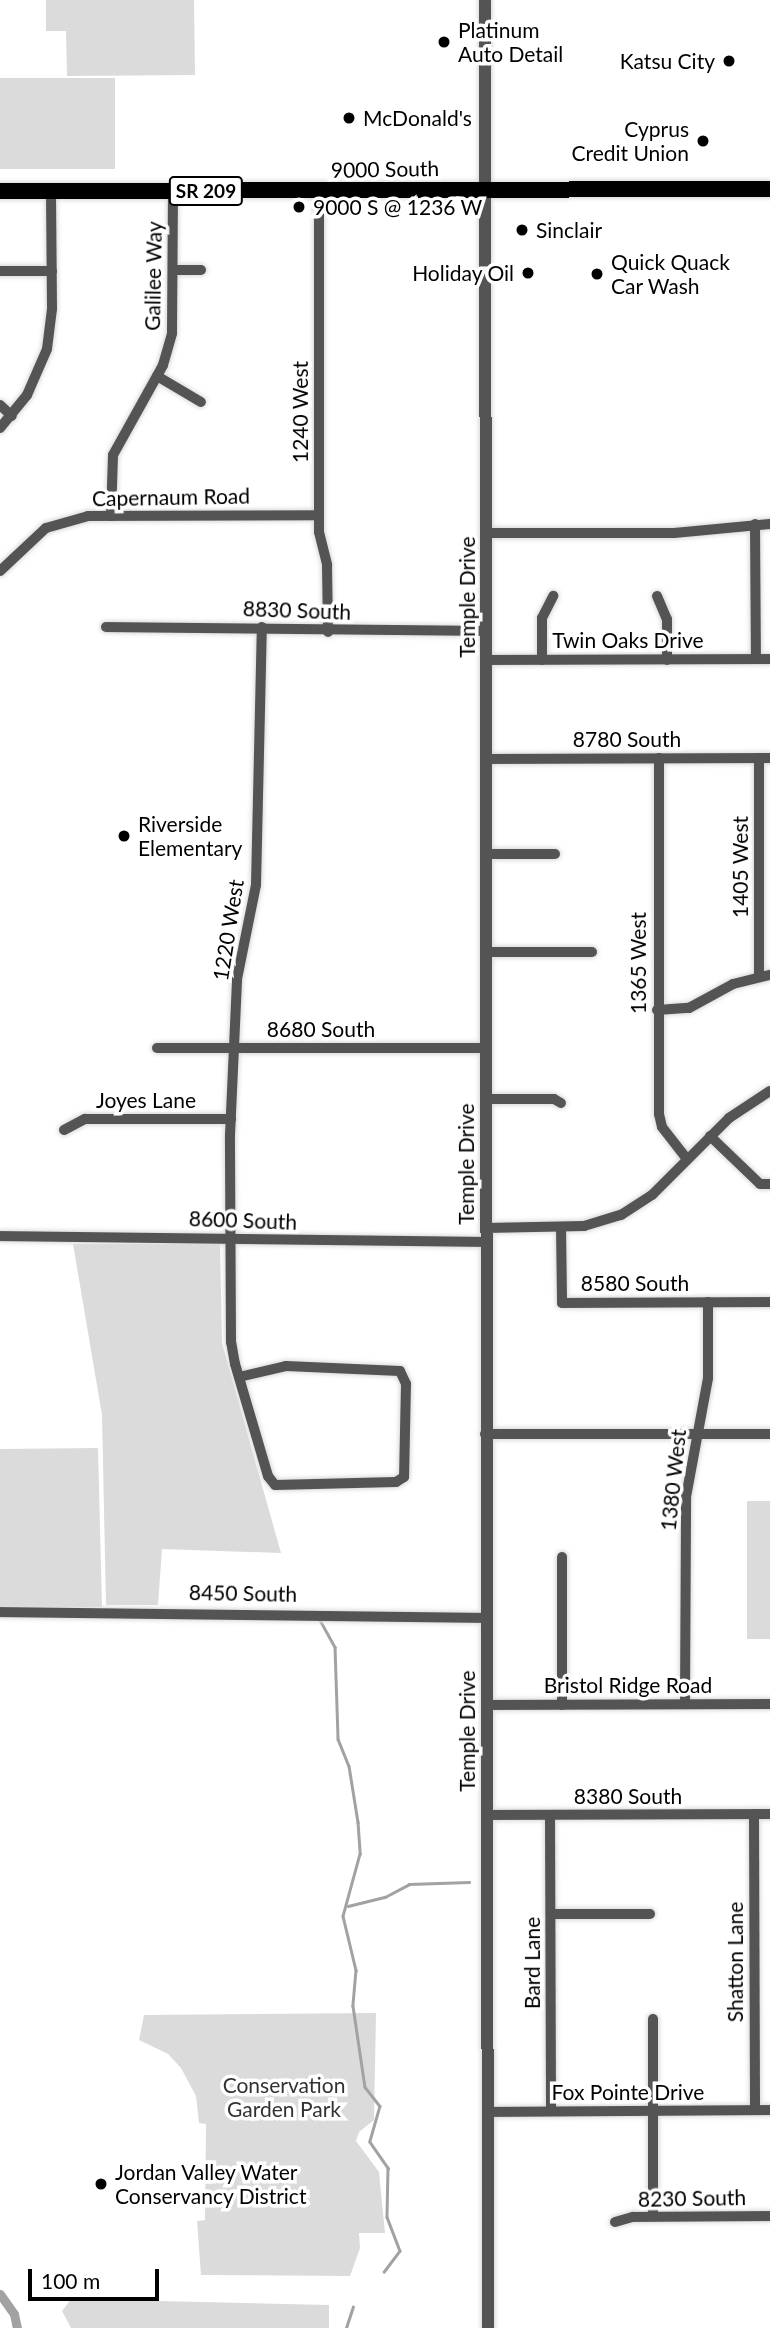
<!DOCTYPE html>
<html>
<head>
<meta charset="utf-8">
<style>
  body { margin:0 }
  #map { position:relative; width:770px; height:2328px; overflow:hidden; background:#fff; font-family:Lato,sans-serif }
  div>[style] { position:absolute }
  .green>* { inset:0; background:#dbdbdb }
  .stream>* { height:2.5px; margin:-1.25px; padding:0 1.25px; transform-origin:1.25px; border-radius:1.25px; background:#a2a2a2 }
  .canal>* { height:9px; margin:-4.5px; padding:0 4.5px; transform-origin:4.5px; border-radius:4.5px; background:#a2a2a2 }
  .roads { filter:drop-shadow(0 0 2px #dbdbdb) drop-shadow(0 0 2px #dbdbdb) }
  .minor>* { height:10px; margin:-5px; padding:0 5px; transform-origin:5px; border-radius:5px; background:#545454 }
  .tertiary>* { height:12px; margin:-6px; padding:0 6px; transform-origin:6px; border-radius:6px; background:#545454 }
  .primary>* { height:16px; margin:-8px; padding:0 8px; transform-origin:8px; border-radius:8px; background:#000 }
  .dots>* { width:19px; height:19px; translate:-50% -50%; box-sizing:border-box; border:4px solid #fff; border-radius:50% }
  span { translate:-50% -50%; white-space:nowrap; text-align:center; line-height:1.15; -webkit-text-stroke:7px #fff; paint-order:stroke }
  .shield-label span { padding:2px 5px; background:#fff; border:2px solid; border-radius:5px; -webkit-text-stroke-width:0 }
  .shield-label { font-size:19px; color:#000; font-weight:700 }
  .poi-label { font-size:21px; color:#000 }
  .left { translate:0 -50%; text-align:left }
  .right { translate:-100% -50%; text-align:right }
  .street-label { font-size:21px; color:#000 }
  .park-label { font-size:21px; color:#323232 }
  .scale { position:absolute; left:28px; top:2269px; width:131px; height:32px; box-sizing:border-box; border:4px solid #000; border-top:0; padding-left:9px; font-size:21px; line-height:24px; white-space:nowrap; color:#000; -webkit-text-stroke:5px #fff; paint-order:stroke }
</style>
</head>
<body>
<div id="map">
  <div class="green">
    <i style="clip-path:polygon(46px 0,194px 0,195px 75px,67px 76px,66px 31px,46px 31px)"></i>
    <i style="clip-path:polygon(0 78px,115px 78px,115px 169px,0 169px)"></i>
    <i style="clip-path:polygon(73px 1244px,220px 1244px,222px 1343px,281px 1553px,162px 1549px,158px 1605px,106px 1605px,102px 1415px)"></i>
    <i style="clip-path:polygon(98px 1448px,102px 1607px,0 1608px,0 1449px)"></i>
    <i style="clip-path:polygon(747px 1501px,770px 1501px,770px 1639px,747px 1639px)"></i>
    <i style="clip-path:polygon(376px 2013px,374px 2120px,359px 2132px,356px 2141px,379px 2172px,385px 2233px,359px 2233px,360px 2248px,350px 2276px,201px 2275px,197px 2221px,205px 2220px,206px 2124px,199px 2123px,196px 2096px,181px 2068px,168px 2054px,139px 2040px,144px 2015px)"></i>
    <i style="clip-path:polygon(71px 2299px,329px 2305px,329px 2328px,71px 2328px,62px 2311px)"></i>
  </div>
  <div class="stream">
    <i style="left:320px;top:1620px;width:31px;rotate:61deg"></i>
    <i style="left:335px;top:1647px;width:92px;rotate:88.1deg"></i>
    <i style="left:338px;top:1739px;width:29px;rotate:68deg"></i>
    <i style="left:349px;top:1766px;width:57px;rotate:80.9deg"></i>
    <i style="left:358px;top:1822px;width:32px;rotate:86deg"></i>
    <i style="left:360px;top:1854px;width:64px;rotate:105.3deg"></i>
    <i style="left:343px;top:1916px;width:56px;rotate:76.5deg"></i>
    <i style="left:356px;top:1970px;width:36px;rotate:95deg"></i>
    <i style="left:353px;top:2006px;width:82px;rotate:81.6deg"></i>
    <i style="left:365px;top:2087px;width:24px;rotate:52deg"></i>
    <i style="left:380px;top:2106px;width:37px;rotate:106deg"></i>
    <i style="left:370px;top:2142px;width:32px;rotate:55deg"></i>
    <i style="left:388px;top:2168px;width:49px;rotate:91.2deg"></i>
    <i style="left:387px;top:2217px;width:36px;rotate:69deg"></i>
    <i style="left:400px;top:2251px;width:26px;rotate:127deg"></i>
    <i style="left:348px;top:1906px;width:38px;rotate:-14deg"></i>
    <i style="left:385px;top:1897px;width:27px;rotate:-28deg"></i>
    <i style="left:409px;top:1884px;width:60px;rotate:-1.9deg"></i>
    <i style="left:346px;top:2328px;width:22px;rotate:-72deg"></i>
  </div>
  <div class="canal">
    <i style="left:0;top:2294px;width:24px;rotate:55deg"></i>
    <i style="left:14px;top:2314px;width:14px;rotate:78deg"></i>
  </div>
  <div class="roads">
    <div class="minor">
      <i style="left:319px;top:191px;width:341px;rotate:90deg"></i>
      <i style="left:319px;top:532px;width:34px;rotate:76deg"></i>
      <i style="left:327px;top:565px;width:67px;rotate:89.1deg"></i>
      <i style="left:174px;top:270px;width:27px"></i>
      <i style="left:0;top:271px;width:52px"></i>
      <i style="left:157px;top:376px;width:51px;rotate:30.6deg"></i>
      <i style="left:0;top:405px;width:16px;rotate:43deg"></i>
      <i style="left:0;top:428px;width:43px;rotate:-50.7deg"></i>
      <i style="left:27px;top:395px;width:50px;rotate:-66.5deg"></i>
      <i style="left:47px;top:349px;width:40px;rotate:-82.9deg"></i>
      <i style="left:52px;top:309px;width:117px;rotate:-90.5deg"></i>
      <i style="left:111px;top:516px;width:61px;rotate:-88.1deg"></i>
      <i style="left:113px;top:455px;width:103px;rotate:-60.9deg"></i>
      <i style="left:163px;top:365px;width:33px;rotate:-74deg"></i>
      <i style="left:172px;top:333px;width:142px;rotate:-89.6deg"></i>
      <i style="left:755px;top:524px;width:135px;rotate:89.6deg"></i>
      <i style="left:486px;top:533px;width:188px"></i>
      <i style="left:674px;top:533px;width:96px;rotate:-5.4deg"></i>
      <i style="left:0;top:571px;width:63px;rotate:-43.1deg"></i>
      <i style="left:46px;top:528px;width:44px;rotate:-15.9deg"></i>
      <i style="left:88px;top:516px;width:231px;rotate:-0.2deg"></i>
      <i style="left:657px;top:596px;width:25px;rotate:67deg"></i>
      <i style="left:667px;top:619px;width:41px;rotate:90deg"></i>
      <i style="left:106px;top:627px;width:380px;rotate:0.6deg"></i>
      <i style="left:485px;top:660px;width:285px;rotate:-0.2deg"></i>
      <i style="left:542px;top:660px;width:42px;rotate:-90deg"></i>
      <i style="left:542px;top:618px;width:25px;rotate:-63deg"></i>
      <i style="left:659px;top:758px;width:356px;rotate:90deg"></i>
      <i style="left:659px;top:1114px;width:13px;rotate:77deg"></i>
      <i style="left:662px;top:1127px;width:41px;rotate:52deg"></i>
      <i style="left:759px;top:758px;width:218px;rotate:90deg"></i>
      <i style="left:485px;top:759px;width:285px;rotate:-0.2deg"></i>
      <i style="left:485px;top:854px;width:70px"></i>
      <i style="left:485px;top:952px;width:107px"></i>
      <i style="left:657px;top:1010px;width:32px;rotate:-4deg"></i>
      <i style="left:689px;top:1008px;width:50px;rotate:-28.6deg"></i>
      <i style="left:733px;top:984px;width:38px;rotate:-14deg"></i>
      <i style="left:157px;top:1048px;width:328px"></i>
      <i style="left:485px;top:1099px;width:69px"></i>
      <i style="left:554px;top:1099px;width:8px;rotate:30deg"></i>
      <i style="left:64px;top:1130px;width:24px;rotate:-28deg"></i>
      <i style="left:85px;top:1119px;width:146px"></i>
      <i style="left:710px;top:1136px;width:69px;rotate:43.8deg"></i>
      <i style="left:760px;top:1184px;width:10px"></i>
      <i style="left:561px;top:1227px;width:76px;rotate:89.2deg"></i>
      <i style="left:562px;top:1303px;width:208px;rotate:-0.3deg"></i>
      <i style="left:485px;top:1228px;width:99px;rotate:-1.2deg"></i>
      <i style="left:584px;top:1226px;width:39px;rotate:-17deg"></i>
      <i style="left:621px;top:1215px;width:37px;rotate:-33deg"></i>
      <i style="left:652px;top:1195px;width:109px;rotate:-45deg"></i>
      <i style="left:729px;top:1118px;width:49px;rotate:-33.4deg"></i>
      <i style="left:0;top:1236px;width:485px;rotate:0.7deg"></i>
      <i style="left:239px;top:1377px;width:48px;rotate:-13.2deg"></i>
      <i style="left:286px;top:1366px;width:114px;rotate:2.5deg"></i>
      <i style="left:400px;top:1371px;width:14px;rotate:65deg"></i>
      <i style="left:406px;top:1384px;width:93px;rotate:91.2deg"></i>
      <i style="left:404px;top:1477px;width:9px;rotate:148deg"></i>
      <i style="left:396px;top:1482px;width:121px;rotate:178.6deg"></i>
      <i style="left:275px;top:1485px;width:11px;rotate:-128deg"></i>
      <i style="left:268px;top:1476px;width:117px;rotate:-106.4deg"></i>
      <i style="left:235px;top:1364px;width:22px;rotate:-100deg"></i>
      <i style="left:231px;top:1342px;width:207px;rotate:-90.3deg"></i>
      <i style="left:230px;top:1135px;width:156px;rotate:-87.4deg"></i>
      <i style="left:237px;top:979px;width:96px;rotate:-78.6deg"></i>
      <i style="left:256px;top:885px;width:258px;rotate:-88.7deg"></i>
      <i style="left:485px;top:1434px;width:285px"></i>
      <i style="left:562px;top:1557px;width:148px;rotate:90deg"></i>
      <i style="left:0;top:1612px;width:486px;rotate:0.7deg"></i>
      <i style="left:685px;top:1704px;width:207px;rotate:-89.7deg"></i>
      <i style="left:686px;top:1497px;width:121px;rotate:-79.5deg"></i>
      <i style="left:708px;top:1378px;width:76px;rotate:-90deg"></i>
      <i style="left:486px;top:1705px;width:284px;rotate:-0.2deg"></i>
      <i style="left:754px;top:1814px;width:296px;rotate:89.8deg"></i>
      <i style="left:486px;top:1815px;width:284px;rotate:-0.2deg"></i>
      <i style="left:550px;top:1815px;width:296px;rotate:89.8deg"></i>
      <i style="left:551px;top:1914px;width:99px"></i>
      <i style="left:653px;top:2019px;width:197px;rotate:90deg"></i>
      <i style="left:487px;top:2112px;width:283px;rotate:-0.4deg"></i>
      <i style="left:615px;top:2222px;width:19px;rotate:-16deg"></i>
      <i style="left:633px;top:2217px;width:137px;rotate:-0.4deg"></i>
    </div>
    <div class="tertiary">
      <i style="left:485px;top:0;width:2328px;rotate:89.93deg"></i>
    </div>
    <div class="primary">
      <i style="left:0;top:191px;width:770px;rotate:-0.15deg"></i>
    </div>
  </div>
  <div class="dots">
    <i style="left:444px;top:42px;background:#000"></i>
    <i style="left:729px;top:61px;background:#000"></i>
    <i style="left:349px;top:118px;background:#000"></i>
    <i style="left:703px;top:141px;background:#000"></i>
    <i style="left:299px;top:207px;background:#000"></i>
    <i style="left:522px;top:230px;background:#000"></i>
    <i style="left:528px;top:273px;background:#000"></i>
    <i style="left:597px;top:274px;background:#000"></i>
    <i style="left:124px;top:836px;background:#000"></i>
    <i style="left:101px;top:2184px;background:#000"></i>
  </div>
  <div class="shield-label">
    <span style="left:206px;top:191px">SR 209</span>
  </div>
  <div class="poi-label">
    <span class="left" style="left:458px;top:42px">Platinum<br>Auto Detail</span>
    <span class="right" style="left:715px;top:61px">Katsu City</span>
    <span class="left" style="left:363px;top:118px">McDonald's</span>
    <span class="right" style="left:689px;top:141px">Cyprus<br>Credit Union</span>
    <span class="left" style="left:313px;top:207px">9000 S @ 1236 W</span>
    <span class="left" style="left:536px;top:230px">Sinclair</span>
    <span class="left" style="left:611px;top:274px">Quick Quack<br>Car Wash</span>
    <span class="right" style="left:514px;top:273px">Holiday Oil</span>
    <span class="left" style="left:138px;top:836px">Riverside<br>Elementary</span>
    <span class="left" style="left:115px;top:2184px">Jordan Valley Water<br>Conservancy District</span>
  </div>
  <div class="street-label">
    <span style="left:385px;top:169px;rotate:-1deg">9000 South</span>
    <span style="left:153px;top:276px;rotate:-89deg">Galilee Way</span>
    <span style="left:300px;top:412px;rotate:-90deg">1240 West</span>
    <span style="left:171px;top:497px;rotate:-1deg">Capernaum Road</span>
    <span style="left:467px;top:597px;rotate:-90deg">Temple Drive</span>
    <span style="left:297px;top:610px;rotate:2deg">8830 South</span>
    <span style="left:628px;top:640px">Twin Oaks Drive</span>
    <span style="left:627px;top:739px">8780 South</span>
    <span style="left:740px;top:867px;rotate:-90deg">1405 West</span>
    <span style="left:228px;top:930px;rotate:-81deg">1220 West</span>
    <span style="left:638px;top:963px;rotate:-90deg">1365 West</span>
    <span style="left:321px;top:1029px">8680 South</span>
    <span style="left:146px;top:1100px">Joyes Lane</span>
    <span style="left:466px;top:1164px;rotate:-90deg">Temple Drive</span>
    <span style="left:243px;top:1220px;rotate:2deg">8600 South</span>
    <span style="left:635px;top:1283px">8580 South</span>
    <span style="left:673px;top:1480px;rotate:-84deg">1380 West</span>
    <span style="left:243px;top:1593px;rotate:1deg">8450 South</span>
    <span style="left:628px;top:1685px">Bristol Ridge Road</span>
    <span style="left:467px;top:1731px;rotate:-90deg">Temple Drive</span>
    <span style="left:628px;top:1796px">8380 South</span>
    <span style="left:735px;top:1962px;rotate:-90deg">Shatton Lane</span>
    <span style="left:532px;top:1963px;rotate:-90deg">Bard Lane</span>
    <span style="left:628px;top:2092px">Fox Pointe Drive</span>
    <span style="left:692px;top:2198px;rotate:-1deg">8230 South</span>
  </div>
  <div class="park-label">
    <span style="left:284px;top:2097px">Conservation<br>Garden Park</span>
  </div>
  <div class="scale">100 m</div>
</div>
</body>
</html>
